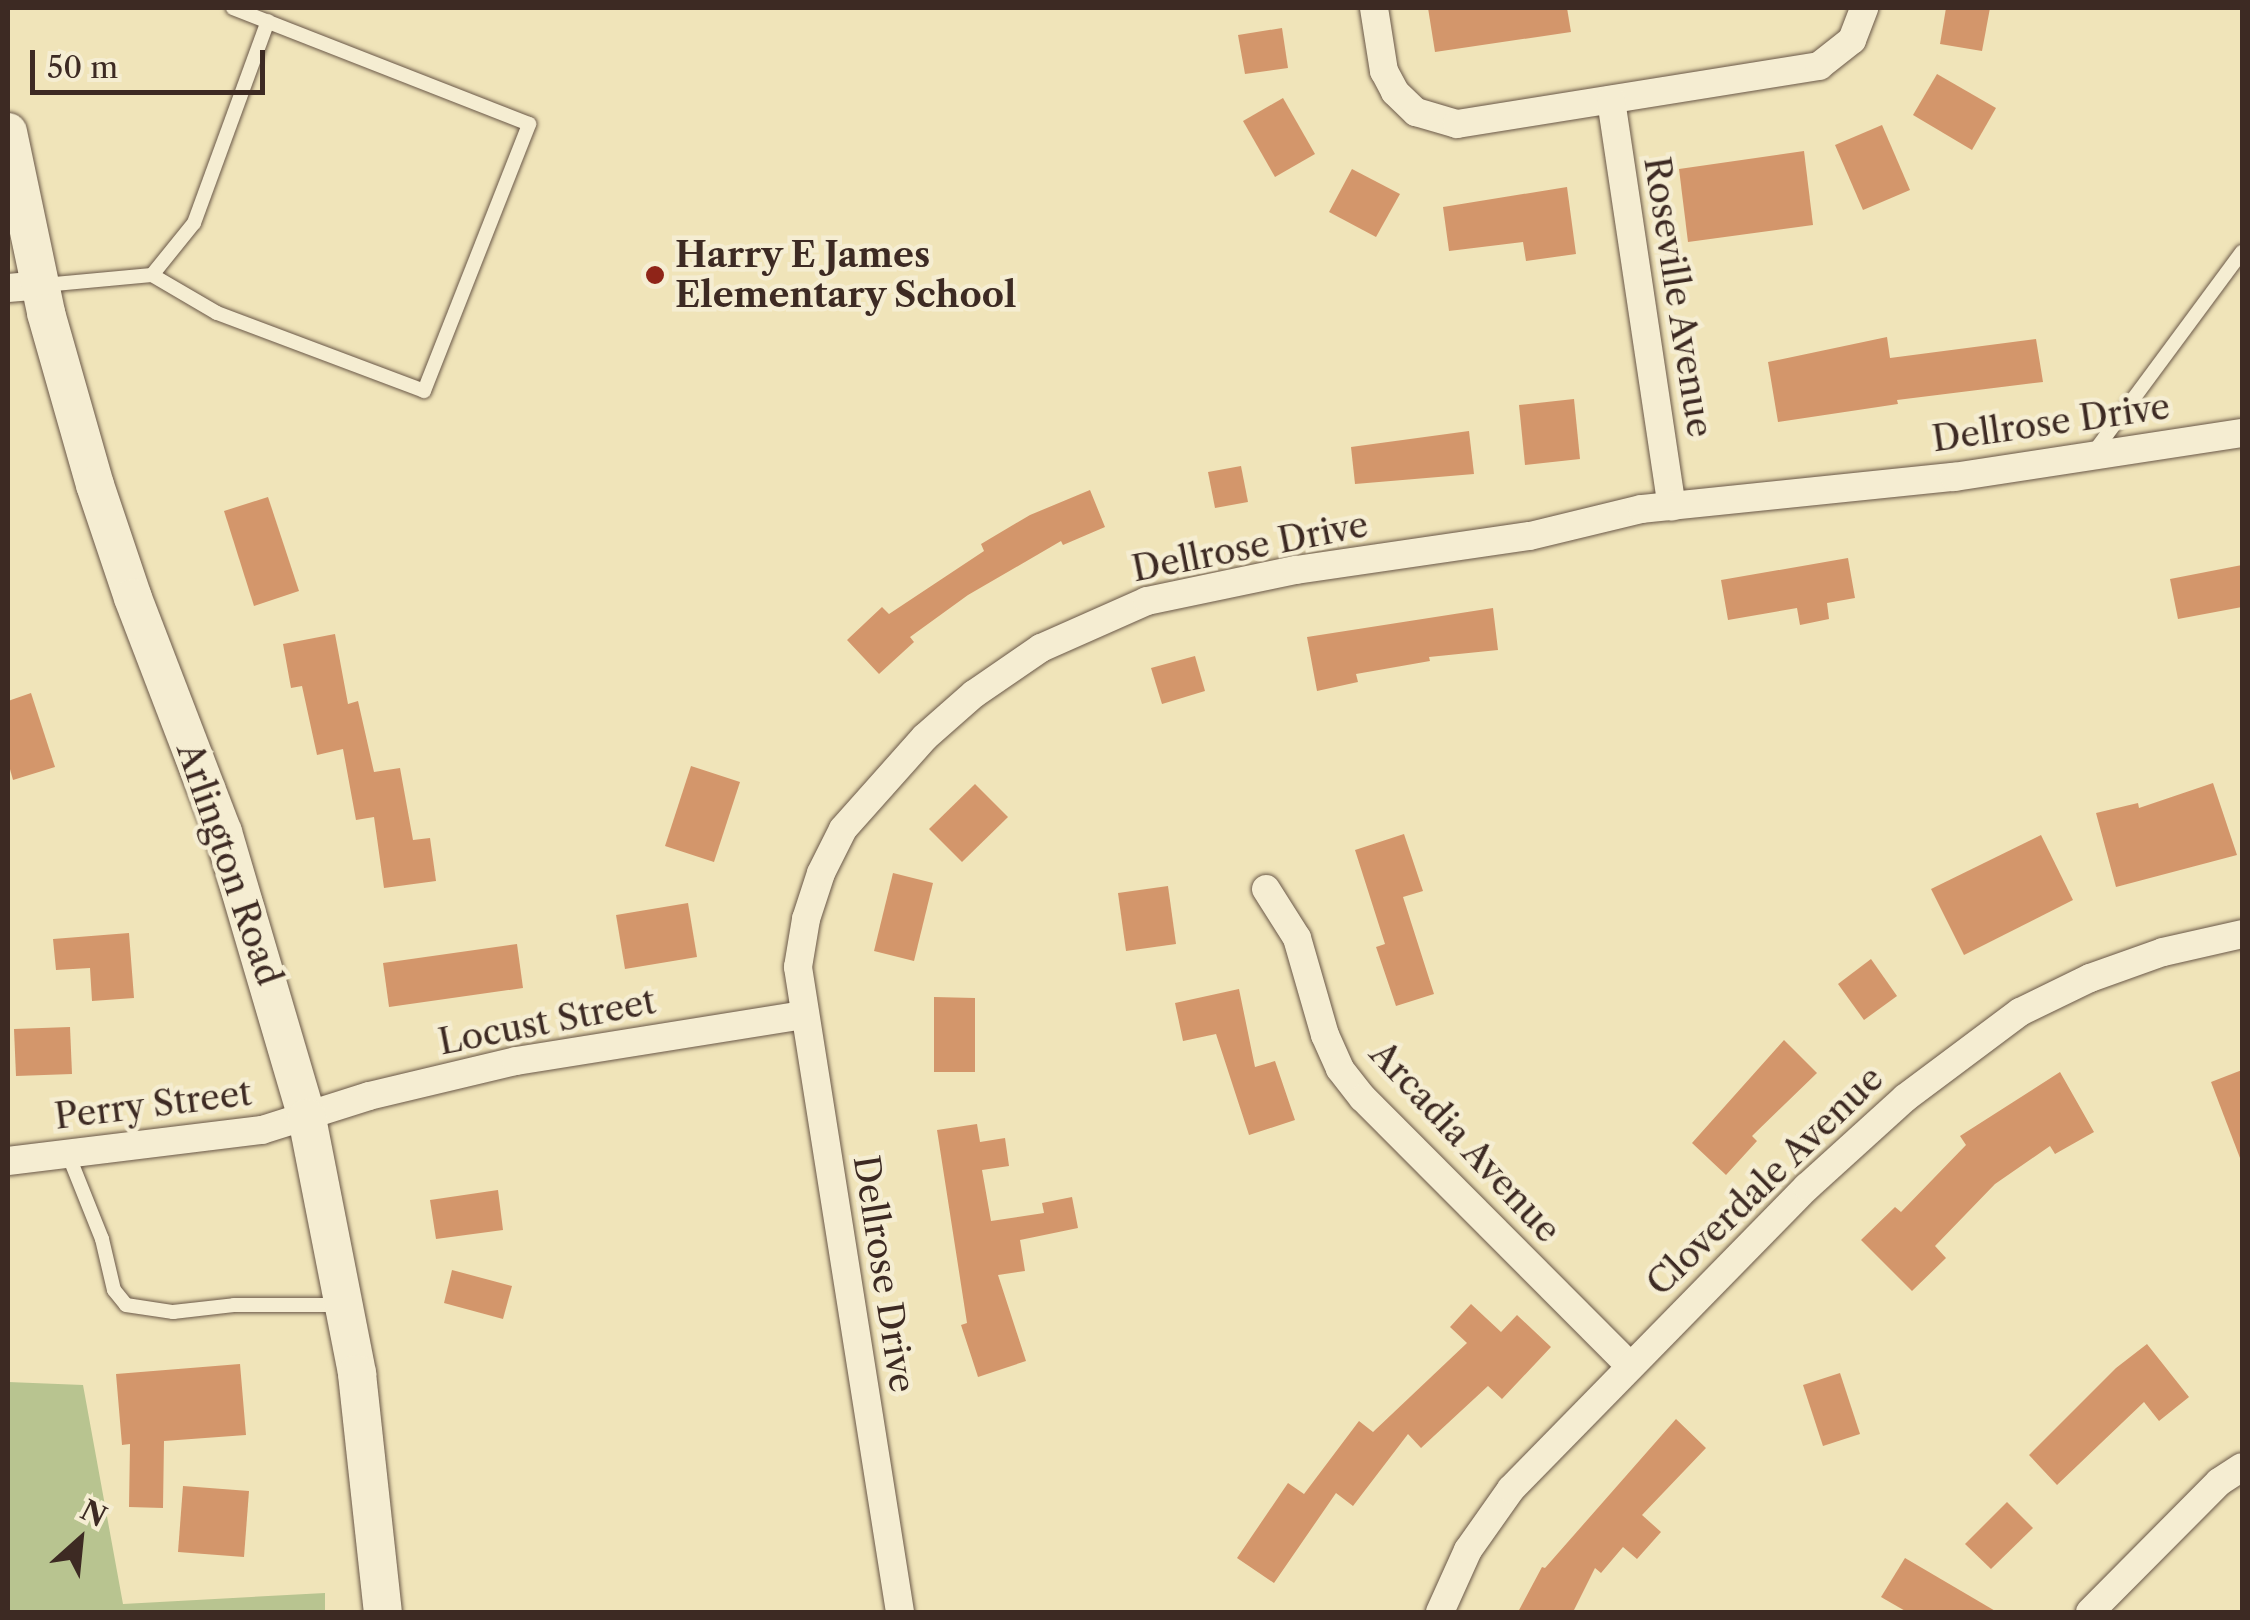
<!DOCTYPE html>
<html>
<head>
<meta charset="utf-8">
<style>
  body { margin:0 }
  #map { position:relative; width:2250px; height:1620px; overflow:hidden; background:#f0e4b9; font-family:"Libre Caslon Text",serif }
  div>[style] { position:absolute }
  .green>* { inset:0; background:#b8c490 }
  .building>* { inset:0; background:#d3966b }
  .roads { filter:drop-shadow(0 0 2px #6a5848) drop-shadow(0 0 2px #6a5848) }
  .service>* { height:14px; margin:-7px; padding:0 7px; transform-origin:7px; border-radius:7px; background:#f5edd2 }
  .minor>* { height:28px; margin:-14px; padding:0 14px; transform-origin:14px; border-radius:14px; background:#f5edd2 }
  .secondary>* { height:38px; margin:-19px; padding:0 19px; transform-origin:19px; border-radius:19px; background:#f5edd2 }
  .dots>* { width:28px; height:28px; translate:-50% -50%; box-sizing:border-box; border:5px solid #f5edd2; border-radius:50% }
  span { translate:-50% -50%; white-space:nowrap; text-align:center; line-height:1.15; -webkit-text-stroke:9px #f5edd2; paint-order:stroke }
  .poi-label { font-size:35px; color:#3d2a23; font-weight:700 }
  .left { translate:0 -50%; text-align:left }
  .street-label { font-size:35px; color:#3d2a23 }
  .frame { position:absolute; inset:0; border:10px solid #3d2a23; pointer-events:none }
  .north { position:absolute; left:30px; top:1490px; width:100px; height:100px; -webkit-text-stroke:8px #f5edd2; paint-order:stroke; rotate:27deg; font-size:28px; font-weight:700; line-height:40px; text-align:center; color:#3d2a23 }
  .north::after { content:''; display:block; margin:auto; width:35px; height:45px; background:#3d2a23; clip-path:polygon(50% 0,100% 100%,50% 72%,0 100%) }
  .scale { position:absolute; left:30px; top:50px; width:235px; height:45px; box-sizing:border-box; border:5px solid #3d2a23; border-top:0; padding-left:12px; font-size:30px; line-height:35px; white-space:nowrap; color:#3d2a23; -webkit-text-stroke:8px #f5edd2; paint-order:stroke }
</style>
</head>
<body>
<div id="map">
  <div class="green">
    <i style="clip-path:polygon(8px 1382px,83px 1385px,123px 1604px,325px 1593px,325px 1612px,8px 1612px)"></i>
  </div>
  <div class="building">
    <i style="clip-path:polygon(1428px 8px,1567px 8px,1571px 32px,1435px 52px)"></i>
    <i style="clip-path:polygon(1946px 8px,1990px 8px,1982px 51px,1940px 44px)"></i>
    <i style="clip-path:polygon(1282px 28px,1288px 68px,1245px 74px,1238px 35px)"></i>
    <i style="clip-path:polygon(1937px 74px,1996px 108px,1972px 150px,1913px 115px)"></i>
    <i style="clip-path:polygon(1283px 98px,1315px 154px,1275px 177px,1243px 121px)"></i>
    <i style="clip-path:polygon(1882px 125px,1910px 190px,1863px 210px,1835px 145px)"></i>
    <i style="clip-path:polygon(1804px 151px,1813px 225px,1688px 242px,1679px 169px)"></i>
    <i style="clip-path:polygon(1352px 169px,1400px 194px,1376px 237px,1329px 212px)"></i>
    <i style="clip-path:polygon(1567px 187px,1576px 254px,1526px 261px,1523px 242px,1449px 251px,1443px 207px)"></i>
    <i style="clip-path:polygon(1887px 337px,1890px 358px,2036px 339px,2043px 382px,1897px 400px,1898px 404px,1778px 422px,1768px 362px)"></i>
    <i style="clip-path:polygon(1574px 399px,1580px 459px,1525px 465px,1519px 405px)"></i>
    <i style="clip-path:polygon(1469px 431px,1474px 474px,1355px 484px,1351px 447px)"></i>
    <i style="clip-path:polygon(1241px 466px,1248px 502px,1215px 508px,1208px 472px)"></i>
    <i style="clip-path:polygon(1090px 490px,1105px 527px,1063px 545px,1061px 541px,968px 595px,910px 637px,914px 642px,879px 674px,847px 640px,882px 607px,889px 614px,984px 551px,981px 544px,1030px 515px)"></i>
    <i style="clip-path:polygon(268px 497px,299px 591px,254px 606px,224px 511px)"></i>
    <i style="clip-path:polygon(1848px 558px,1855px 598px,1827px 603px,1829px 619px,1800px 625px,1797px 608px,1728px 620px,1721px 580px)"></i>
    <i style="clip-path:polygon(2242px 565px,2242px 607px,2178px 619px,2170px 579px)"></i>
    <i style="clip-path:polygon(1493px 608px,1498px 650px,1429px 657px,1430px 661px,1356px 674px,1358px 682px,1317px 691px,1307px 637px)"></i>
    <i style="clip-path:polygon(335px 634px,348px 704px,358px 701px,374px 772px,400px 768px,413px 840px,430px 838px,436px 881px,384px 888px,374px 817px,356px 820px,343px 749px,317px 755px,302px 686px,291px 688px,283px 644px)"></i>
    <i style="clip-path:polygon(1195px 656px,1205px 691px,1162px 704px,1151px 668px)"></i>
    <i style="clip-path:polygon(31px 693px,55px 767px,13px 780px,8px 762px,8px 701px)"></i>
    <i style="clip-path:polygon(691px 766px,740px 782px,714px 862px,665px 846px)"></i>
    <i style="clip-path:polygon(2213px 783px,2237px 855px,2116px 887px,2096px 813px,2138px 803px,2139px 808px)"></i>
    <i style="clip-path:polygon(975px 784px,1008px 817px,962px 862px,929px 829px)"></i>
    <i style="clip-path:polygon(1404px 834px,1423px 891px,1403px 897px,1434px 994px,1396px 1006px,1376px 947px,1385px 944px,1355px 850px)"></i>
    <i style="clip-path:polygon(2041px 835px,2073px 900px,1964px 955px,1931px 889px)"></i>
    <i style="clip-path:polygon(893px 873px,933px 883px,914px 961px,874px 951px)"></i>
    <i style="clip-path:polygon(1168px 886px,1176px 944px,1126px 951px,1118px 893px)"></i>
    <i style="clip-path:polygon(688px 903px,697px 957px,625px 969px,616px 915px)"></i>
    <i style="clip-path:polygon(129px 933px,134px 998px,92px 1001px,90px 968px,56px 970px,53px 939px)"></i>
    <i style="clip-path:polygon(517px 944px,523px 988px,389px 1007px,383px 963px)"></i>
    <i style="clip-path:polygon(1871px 959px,1897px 996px,1864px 1020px,1838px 984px)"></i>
    <i style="clip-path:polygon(1239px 989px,1255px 1067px,1275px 1061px,1295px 1120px,1249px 1135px,1216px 1034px,1183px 1041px,1175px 1003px)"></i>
    <i style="clip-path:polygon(934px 997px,975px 998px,975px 1072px,934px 1072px)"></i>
    <i style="clip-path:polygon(70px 1027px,72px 1074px,16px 1076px,14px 1029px)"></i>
    <i style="clip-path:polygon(1784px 1040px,1817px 1073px,1752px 1136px,1757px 1141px,1726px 1175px,1692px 1143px)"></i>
    <i style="clip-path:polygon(2242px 1070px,2242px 1158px,2240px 1158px,2211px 1082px)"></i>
    <i style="clip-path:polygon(2060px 1072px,2094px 1132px,2055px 1154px,2050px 1146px,1995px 1184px,1935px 1246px,1946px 1258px,1912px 1291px,1861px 1240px,1895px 1207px,1901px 1212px,1966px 1145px,1960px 1136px)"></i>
    <i style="clip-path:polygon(977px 1124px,980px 1142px,1005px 1138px,1009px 1166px,982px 1170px,991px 1221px,1044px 1213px,1042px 1203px,1072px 1197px,1078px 1228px,1020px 1240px,1025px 1271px,998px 1275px,1026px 1361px,978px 1377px,961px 1325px,967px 1323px,937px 1130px)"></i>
    <i style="clip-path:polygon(498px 1190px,503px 1230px,436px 1239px,430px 1200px)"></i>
    <i style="clip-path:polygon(452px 1270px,512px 1286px,503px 1319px,444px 1303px)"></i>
    <i style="clip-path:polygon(1471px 1304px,1501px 1332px,1517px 1315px,1551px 1347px,1502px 1399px,1488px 1386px,1421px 1448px,1408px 1434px,1353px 1506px,1336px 1493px,1274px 1583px,1237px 1558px,1288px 1483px,1304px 1494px,1359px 1421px,1373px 1432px,1467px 1343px,1450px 1327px)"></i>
    <i style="clip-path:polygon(2147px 1344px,2189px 1397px,2159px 1421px,2144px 1402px,2057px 1485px,2029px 1455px,2116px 1368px)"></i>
    <i style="clip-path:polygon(240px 1364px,246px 1435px,164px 1441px,163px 1508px,129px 1507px,130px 1444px,122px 1445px,116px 1374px)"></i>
    <i style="clip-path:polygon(1840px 1373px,1860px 1434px,1823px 1446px,1803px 1385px)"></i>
    <i style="clip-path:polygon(1676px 1419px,1706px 1448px,1642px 1515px,1661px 1532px,1637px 1559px,1623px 1547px,1601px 1573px,1595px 1568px,1573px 1612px,1518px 1612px,1542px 1567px,1545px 1568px)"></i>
    <i style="clip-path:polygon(183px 1486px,249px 1491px,244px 1557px,178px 1552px)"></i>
    <i style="clip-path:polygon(2007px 1502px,2033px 1528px,1991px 1569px,1965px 1544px)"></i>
    <i style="clip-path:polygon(1905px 1558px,1997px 1612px,1907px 1612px,1881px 1597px)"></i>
  </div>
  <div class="roads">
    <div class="service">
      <i style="left:152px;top:275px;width:67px;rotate:-51.1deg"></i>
      <i style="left:194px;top:223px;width:215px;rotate:-69.9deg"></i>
      <i style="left:44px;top:285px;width:108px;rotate:-5.3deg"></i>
      <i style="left:152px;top:275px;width:75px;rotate:30.3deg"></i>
      <i style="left:217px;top:313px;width:221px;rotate:20.6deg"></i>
      <i style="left:424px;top:391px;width:287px;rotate:-68.5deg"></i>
      <i style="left:529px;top:124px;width:318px;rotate:-158.6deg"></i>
      <i style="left:2091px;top:456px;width:254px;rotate:-53.5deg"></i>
      <i style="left:68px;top:1154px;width:92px;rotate:68.2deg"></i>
      <i style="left:102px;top:1239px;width:52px;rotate:76.8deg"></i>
      <i style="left:114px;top:1290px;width:19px;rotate:51deg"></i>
      <i style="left:126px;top:1305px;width:48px;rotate:8.5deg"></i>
      <i style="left:173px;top:1312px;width:61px;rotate:-6.5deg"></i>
      <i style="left:234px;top:1305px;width:106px"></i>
    </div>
    <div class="minor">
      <i style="left:1374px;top:8px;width:64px;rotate:81deg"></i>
      <i style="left:1384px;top:71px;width:24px;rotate:62deg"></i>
      <i style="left:1395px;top:92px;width:29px;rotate:44deg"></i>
      <i style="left:1416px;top:112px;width:43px;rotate:16.3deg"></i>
      <i style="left:1457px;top:124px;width:367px;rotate:-9.1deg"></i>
      <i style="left:1819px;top:66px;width:42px;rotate:-38.2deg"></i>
      <i style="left:1852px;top:40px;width:34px;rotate:-69deg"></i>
      <i style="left:1611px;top:100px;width:411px;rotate:81.5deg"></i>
      <i style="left:8px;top:288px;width:32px;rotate:-5deg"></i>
      <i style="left:1266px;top:889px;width:58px;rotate:57.7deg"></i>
      <i style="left:1297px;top:938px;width:101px;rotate:73.9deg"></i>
      <i style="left:1325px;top:1035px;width:37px;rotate:66deg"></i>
      <i style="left:1340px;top:1069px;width:37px;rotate:52deg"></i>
      <i style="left:1363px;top:1098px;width:377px;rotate:45.1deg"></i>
      <i style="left:8px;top:1161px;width:256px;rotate:-7deg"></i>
      <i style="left:262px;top:1130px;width:112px;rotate:-17.6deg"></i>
      <i style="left:369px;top:1096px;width:151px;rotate:-13.4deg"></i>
      <i style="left:516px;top:1061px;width:292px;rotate:-9.1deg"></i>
      <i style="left:900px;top:1612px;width:653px;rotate:-98.99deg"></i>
      <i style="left:798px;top:967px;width:49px;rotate:-80.5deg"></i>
      <i style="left:806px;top:919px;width:48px;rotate:-71.9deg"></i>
      <i style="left:821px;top:873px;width:49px;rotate:-63.4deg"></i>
      <i style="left:843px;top:829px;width:123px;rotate:-48.3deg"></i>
      <i style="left:925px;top:737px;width:65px;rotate:-41.3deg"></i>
      <i style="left:974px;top:694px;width:81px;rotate:-34.5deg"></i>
      <i style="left:1041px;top:648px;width:116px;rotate:-23.9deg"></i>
      <i style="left:1147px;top:601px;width:152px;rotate:-11.8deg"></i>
      <i style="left:1296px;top:570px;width:236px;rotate:-8.3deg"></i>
      <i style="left:1530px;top:536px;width:115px;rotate:-13.6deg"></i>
      <i style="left:1642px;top:509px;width:314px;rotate:-5.9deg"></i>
      <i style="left:1954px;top:477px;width:291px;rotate:-8.7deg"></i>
      <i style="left:1440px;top:1612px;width:68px;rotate:-65.7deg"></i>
      <i style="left:1468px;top:1550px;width:75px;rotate:-54.8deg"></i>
      <i style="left:1511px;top:1489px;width:423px;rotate:-45.6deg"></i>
      <i style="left:1807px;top:1187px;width:132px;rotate:-42.2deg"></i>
      <i style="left:1905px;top:1098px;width:144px;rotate:-36.8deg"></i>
      <i style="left:2020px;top:1012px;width:78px;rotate:-25.9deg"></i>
      <i style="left:2090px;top:978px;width:77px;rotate:-19.6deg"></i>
      <i style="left:2163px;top:952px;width:81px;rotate:-12.8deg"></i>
      <i style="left:2090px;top:1612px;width:183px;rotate:-45.2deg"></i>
      <i style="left:2219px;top:1482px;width:27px;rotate:-33deg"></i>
    </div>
    <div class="secondary">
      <i style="left:8px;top:132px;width:185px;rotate:78.1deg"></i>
      <i style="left:46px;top:313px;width:179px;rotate:74.1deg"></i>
      <i style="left:95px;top:485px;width:119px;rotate:71.4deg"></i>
      <i style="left:133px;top:598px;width:251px;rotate:69deg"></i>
      <i style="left:223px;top:832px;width:298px;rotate:73.6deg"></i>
      <i style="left:307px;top:1118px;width:261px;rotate:78.9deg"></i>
      <i style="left:357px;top:1374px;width:239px;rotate:83.8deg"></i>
    </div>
  </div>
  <div class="dots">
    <i style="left:655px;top:275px;background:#8f2418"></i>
  </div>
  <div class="poi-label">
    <span class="left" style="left:675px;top:275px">Harry E James<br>Elementary School</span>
  </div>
  <div class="street-label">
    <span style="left:1678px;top:297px;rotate:81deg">Roseville Avenue</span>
    <span style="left:2051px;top:423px;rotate:-8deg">Dellrose Drive</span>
    <span style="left:1250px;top:547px;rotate:-11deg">Dellrose Drive</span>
    <span style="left:229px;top:864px;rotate:71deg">Arlington Road</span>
    <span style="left:547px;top:1022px;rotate:-11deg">Locust Street</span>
    <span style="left:153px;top:1105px;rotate:-7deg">Perry Street</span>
    <span style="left:1465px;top:1142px;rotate:47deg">Arcadia Avenue</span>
    <span style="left:1765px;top:1181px;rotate:-44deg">Cloverdale Avenue</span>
    <span style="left:884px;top:1274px;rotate:81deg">Dellrose Drive</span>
  </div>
  <div class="frame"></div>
  <div class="north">N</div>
  <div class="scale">50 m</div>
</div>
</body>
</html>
